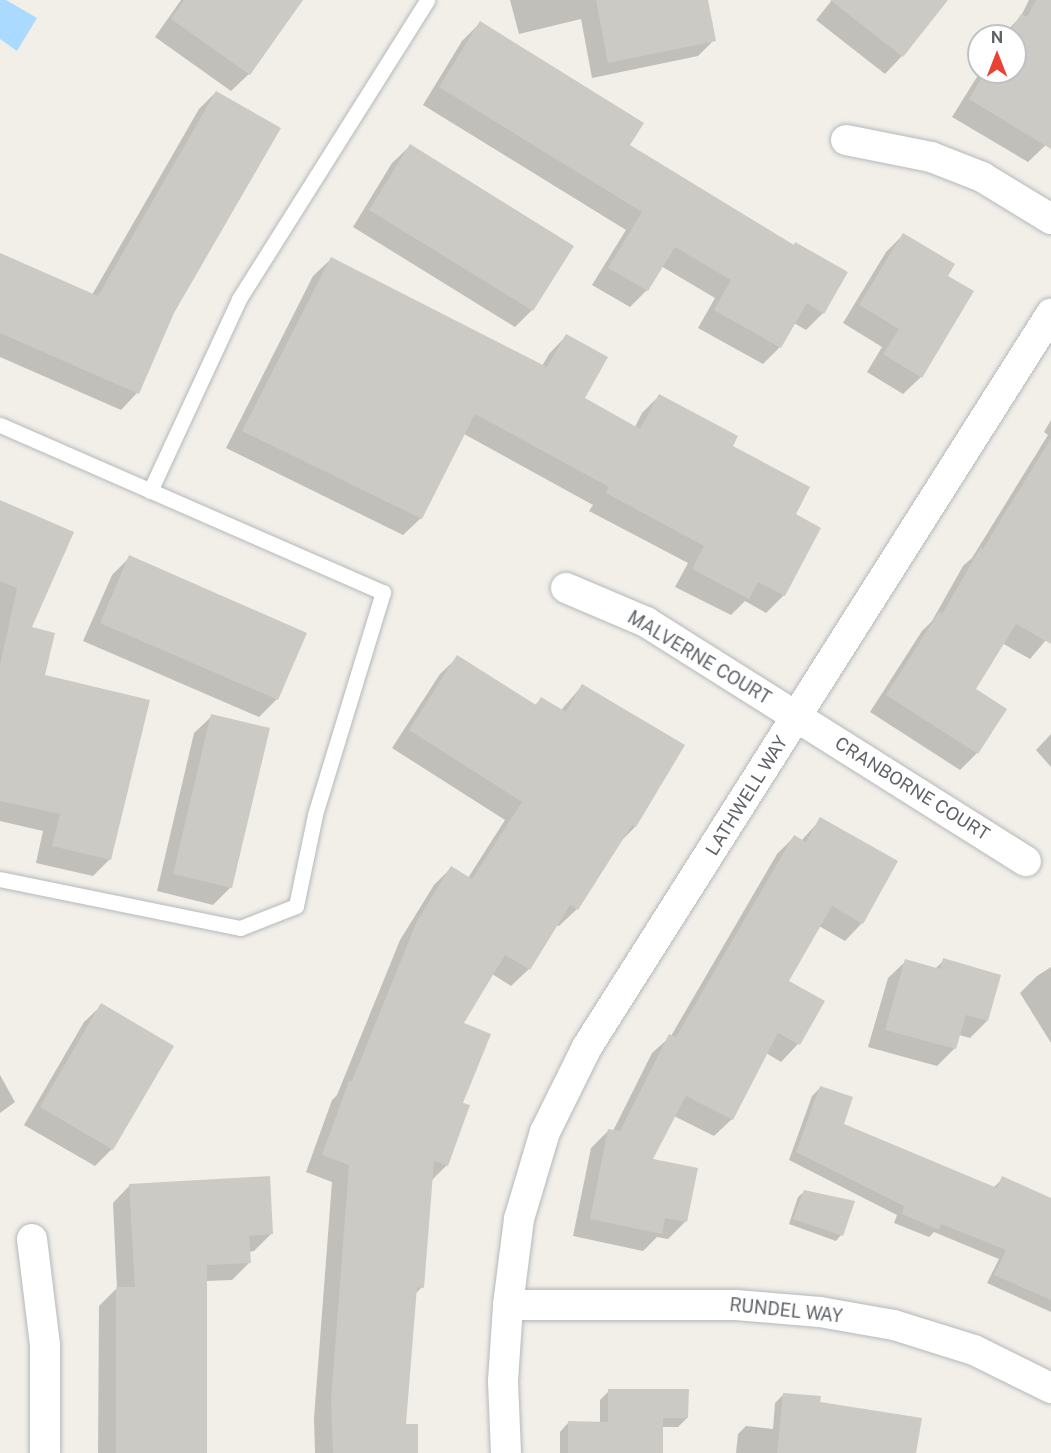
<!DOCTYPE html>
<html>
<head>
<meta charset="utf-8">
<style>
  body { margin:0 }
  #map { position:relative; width:1051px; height:1453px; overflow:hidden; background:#f1efe8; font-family:"Public Sans",sans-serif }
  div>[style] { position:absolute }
  .water>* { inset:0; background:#aadaff }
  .shadow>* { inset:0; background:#0003 }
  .building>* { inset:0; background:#cccac5 }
  .roads { filter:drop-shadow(0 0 2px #b5b8bc) drop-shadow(0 0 2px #b5b8bc) }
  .service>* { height:15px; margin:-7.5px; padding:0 7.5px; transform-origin:7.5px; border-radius:7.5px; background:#fff }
  .minor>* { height:30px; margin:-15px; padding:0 15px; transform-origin:15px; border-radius:15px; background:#fff }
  span { translate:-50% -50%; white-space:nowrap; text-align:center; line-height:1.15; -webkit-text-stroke:5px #fff; paint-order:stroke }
  .street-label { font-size:18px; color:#5f6368 }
  .north { position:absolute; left:967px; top:24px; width:60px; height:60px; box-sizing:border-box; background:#fff; border:2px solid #bfc1c3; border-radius:50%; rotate:0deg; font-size:16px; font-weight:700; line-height:24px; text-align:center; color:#5f6368 }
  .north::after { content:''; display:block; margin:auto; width:21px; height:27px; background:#ea4335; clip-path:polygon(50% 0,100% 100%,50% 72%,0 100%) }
</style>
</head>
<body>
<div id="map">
  <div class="water">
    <i style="clip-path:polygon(0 0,6px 0,37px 18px,17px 51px,0 39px)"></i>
  </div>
  <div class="shadow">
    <i style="clip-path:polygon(181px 0,301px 0,249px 74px,231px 91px,155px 37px)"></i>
    <i style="clip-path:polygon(510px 0,706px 0,714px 40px,698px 56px,592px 78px,581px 19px,519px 34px)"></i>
    <i style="clip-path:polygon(832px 0,946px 0,902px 56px,885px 74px,816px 20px)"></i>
    <i style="clip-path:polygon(1029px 0,1051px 0,1051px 140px,1028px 162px,952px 117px,980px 72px,1015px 72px,1015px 36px,1002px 36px,1021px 16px)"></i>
    <i style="clip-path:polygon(480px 23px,628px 146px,823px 313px,806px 330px,794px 323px,780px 347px,763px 364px,698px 328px,715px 298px,661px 266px,647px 290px,630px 307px,592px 285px,626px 230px,423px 105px,462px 41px)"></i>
    <i style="clip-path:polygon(216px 92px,172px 313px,137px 393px,121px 410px,0 357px,0 254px,92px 295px,199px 109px)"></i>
    <i style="clip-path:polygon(410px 146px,532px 310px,515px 327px,353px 227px,392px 163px)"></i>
    <i style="clip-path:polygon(903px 235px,946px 276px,921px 377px,903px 394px,867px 372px,882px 347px,843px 323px,886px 252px)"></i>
    <i style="clip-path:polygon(331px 259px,542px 366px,549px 354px,566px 336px,582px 399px,635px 427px,642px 413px,659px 396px,731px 447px,794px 515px,819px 528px,784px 595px,766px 613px,745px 601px,731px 615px,675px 587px,688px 563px,589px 511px,593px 505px,464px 434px,421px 518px,403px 535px,226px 448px,313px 276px)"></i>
    <i style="clip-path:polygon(1051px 420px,1051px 634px,1030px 659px,1002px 643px,974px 689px,977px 753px,960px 770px,870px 712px,922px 631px,932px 621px,963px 566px,972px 558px,1048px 435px,1044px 432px)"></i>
    <i style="clip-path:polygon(0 502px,43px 676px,110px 859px,93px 876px,36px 863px,43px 831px,0 821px)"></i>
    <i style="clip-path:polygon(130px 557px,305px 634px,277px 699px,259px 717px,83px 641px,112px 575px)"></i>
    <i style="clip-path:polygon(458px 657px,534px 706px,541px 699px,561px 710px,582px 686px,683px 745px,635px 827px,621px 841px,577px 909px,559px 926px,556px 925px,529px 969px,511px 986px,492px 974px,461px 1023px,461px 1104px,447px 1165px,431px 1181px,422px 1287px,415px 1294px,404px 1426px,417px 1453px,315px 1453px,314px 1418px,332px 1182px,306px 1172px,332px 1100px,337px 1095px,400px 940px,434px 885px,451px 868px,468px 878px,505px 820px,392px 748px,440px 674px)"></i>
    <i style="clip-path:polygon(212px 716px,231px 887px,213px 905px,157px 891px,194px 733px)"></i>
    <i style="clip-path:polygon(1051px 734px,1051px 767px,1036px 750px)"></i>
    <i style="clip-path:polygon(821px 819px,862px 923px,845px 941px,819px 926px,787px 981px,823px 1001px,798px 1044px,781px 1062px,766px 1053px,732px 1119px,714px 1136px,674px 1116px,650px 1160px,685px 1222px,668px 1239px,657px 1237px,643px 1251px,573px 1236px,591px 1148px,609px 1130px,613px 1131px,652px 1053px,671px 1036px,777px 854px,794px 837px,801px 841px)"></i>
    <i style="clip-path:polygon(944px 960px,987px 1021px,970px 1038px,959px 1035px,955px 1048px,937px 1066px,868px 1047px,888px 978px,906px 961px,935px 969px)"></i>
    <i style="clip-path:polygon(1051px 967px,1051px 1043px,1020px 993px,1037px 976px)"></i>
    <i style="clip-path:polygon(102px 1005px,112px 1149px,95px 1166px,24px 1125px,84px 1022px)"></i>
    <i style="clip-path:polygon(0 1075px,15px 1102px,0 1113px)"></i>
    <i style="clip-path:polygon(821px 1087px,842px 1124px,993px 1188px,1003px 1178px,1051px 1200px,1051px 1312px,987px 1283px,999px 1259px,934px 1232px,929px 1237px,894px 1223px,897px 1215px,789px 1160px,812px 1096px)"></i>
    <i style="clip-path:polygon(130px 1185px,271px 1234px,254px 1251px,249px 1252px,249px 1263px,232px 1280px,206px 1281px,206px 1453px,98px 1453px,99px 1306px,117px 1288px,113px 1203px)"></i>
    <i style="clip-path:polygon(804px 1192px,853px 1202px,841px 1235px,836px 1241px,789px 1224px,798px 1197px)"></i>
    <i style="clip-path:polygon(609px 1391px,687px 1418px,678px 1427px,662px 1427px,662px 1453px,560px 1453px,560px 1432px,568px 1423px,600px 1423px,600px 1400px)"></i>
    <i style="clip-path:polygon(783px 1395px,819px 1403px,915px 1453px,736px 1453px,738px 1434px,746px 1426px,773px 1429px,775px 1403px)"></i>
  </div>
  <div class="building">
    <i style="clip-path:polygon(184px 0,303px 0,250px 75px,171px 19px)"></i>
    <i style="clip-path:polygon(596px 0,708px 0,716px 41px,608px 63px)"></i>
    <i style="clip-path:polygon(830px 0,948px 0,903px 57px)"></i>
    <i style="clip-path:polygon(1036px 0,1051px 0,1051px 149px,969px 99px,985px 72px,1015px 72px,1015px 36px,1007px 36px,1021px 14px,1027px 17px)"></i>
    <i style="clip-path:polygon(480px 21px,644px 123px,630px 145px,794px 245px,795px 242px,848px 272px,824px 314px,807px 303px,781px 348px,714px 310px,731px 280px,675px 247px,648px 291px,608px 268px,642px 212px,439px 87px)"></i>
    <i style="clip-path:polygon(216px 91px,281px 128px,174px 313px,139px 394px,0 333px,0 253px,98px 296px)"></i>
    <i style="clip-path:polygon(410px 144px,574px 246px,533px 311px,369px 210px)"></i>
    <i style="clip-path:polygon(903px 233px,955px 264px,948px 276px,974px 291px,922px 378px,883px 354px,899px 329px,859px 305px)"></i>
    <i style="clip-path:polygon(331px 257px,547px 367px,566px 334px,608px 357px,585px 398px,640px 429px,659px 394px,738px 436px,733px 446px,810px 487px,796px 514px,821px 528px,785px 596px,758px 582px,749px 599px,692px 569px,704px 546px,606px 493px,609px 487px,475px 414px,422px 519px,242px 431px)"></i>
    <i style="clip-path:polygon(1051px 438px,1051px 644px,1016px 624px,976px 689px,1007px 709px,978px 754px,886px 695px,939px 612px,942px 614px,981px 547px,983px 549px)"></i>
    <i style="clip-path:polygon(0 500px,74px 532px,32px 627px,55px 633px,45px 675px,150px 700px,111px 860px,52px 846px,60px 814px,0 801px,0 665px,17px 588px,0 581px)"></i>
    <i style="clip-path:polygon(129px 555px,307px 633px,278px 700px,100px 623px)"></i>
    <i style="clip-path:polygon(457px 655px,536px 705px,541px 697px,566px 712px,582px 684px,685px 745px,636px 827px,632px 825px,578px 910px,570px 905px,530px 970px,505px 955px,464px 1023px,491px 1034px,463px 1103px,470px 1105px,448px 1166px,434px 1161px,424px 1288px,417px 1287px,406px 1424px,418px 1424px,418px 1453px,333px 1453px,331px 1400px,349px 1165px,322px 1155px,349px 1081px,352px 1081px,417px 921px,451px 866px,472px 879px,522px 802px,409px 730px)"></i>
    <i style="clip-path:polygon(211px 714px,270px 728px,232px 888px,173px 874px)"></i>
    <i style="clip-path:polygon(820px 817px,898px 861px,863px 924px,832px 906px,789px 981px,825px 1001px,800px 1045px,778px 1033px,733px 1120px,686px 1096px,653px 1159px,698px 1168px,687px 1222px,665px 1218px,662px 1234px,590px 1219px,608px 1129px,620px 1131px,669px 1034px,676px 1037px,794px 835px,806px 842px)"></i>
    <i style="clip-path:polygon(943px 958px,1001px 975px,988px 1021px,966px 1015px,956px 1049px,885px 1030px,905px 959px,940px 969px)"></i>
    <i style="clip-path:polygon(101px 1003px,174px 1046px,113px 1150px,40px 1107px)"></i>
    <i style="clip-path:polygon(820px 1086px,853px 1097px,844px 1124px,997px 1188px,1002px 1176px,1051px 1198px,1051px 1300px,994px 1275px,1006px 1250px,941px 1224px,939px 1230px,902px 1214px,904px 1206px,796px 1152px)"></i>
    <i style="clip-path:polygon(270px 1176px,273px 1234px,249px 1236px,251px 1263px,207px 1265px,207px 1453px,116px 1453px,116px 1287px,135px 1287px,129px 1184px)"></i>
    <i style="clip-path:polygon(804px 1190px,855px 1201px,843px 1236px,793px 1219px)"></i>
    <i style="clip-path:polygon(608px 1389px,689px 1389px,688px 1418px,663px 1418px,663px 1453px,568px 1453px,568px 1421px,608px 1422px)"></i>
    <i style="clip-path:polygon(783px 1393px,821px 1396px,820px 1402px,922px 1418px,916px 1453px,777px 1453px)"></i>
  </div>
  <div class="roads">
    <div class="service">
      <i style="left:0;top:425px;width:418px;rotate:23.6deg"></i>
      <i style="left:383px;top:592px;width:233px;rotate:107deg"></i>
      <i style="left:315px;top:815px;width:93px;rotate:101.8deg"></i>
      <i style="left:296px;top:906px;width:60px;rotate:158.6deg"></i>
      <i style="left:240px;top:928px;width:245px;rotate:-168.5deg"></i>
      <i style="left:150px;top:491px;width:212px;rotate:-65.1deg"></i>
      <i style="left:239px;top:299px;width:353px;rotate:-57.8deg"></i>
    </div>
    <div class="minor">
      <i style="left:846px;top:140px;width:87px;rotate:11.3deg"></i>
      <i style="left:931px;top:157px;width:55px;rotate:21.4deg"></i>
      <i style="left:982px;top:177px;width:81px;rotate:31.3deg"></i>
      <i style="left:566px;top:588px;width:87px;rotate:23deg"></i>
      <i style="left:646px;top:622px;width:449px;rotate:32.2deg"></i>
      <i style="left:32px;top:1239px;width:107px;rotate:83deg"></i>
      <i style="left:45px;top:1345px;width:108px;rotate:90deg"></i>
      <i style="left:508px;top:1305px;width:228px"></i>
      <i style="left:736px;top:1305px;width:84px;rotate:4.8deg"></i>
      <i style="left:820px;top:1312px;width:75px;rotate:10deg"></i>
      <i style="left:894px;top:1325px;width:84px;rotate:17.4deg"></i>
      <i style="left:974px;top:1350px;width:86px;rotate:26.3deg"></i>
      <i style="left:506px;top:1453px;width:72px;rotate:-92.4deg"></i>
      <i style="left:503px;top:1381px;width:76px;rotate:-86.2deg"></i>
      <i style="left:508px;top:1305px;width:87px;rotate:-82.7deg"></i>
      <i style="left:519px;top:1219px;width:91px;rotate:-73.4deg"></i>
      <i style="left:545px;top:1132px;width:95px;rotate:-63.7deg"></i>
      <i style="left:587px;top:1047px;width:868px;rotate:-57.67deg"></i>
    </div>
  </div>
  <div class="street-label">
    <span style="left:699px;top:658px;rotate:31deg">MALVERNE COURT</span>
    <span style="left:912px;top:789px;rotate:32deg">CRANBORNE COURT</span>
    <span style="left:747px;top:796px;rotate:-58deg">LATHWELL WAY</span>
    <span style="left:786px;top:1311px;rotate:6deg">RUNDEL WAY</span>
  </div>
  <div class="north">N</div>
</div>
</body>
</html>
